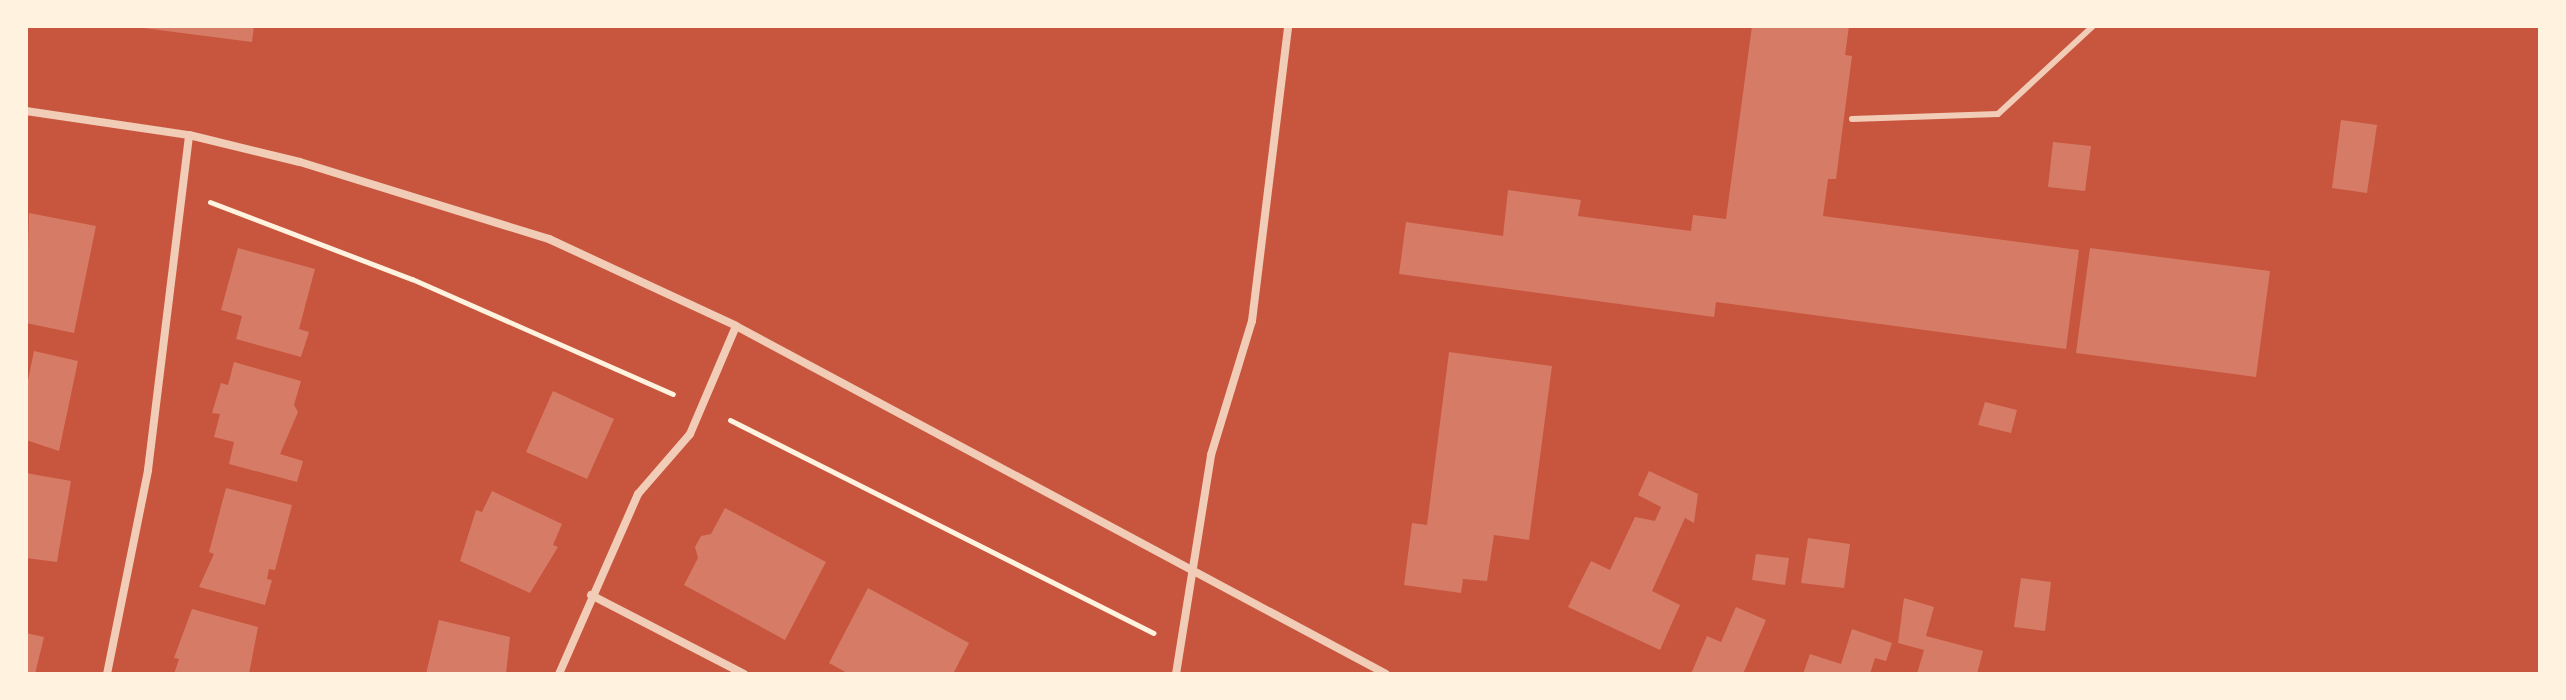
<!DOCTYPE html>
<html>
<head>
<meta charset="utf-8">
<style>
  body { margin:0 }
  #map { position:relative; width:2566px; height:700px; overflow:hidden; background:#c8553d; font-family:"Asap Condensed",sans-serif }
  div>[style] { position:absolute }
  .building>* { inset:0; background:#d67c66 }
  .path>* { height:5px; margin:-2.5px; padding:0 2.5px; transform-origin:2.5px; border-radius:2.5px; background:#fff3e0 }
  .service>* { height:6px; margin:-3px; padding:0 3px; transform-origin:3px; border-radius:3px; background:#f1ccb7 }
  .minor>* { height:8px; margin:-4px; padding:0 4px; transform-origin:4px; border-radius:4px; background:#f1ccb7 }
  span { translate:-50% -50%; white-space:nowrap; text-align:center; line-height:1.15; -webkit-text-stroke:8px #fff3e0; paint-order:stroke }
  .frame { position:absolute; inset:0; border:28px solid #fff3e0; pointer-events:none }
</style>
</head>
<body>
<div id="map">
  <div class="building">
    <i style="clip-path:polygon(128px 26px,254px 26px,252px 42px)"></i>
    <i style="clip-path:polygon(1752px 26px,1849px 26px,1845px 55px,1852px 56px,1836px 179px,1828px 179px,1823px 216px,2079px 250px,2066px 349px,1716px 302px,1714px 317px,1399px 274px,1406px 222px,1503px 236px,1508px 190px,1581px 200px,1578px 216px,1691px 231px,1693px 215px,1726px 219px)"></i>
    <i style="clip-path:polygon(2341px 120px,2377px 125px,2367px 193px,2332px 188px)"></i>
    <i style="clip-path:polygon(2053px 142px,2091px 146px,2085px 191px,2048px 187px)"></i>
    <i style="clip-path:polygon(29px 213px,96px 226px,74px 333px,26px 323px)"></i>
    <i style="clip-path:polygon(238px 248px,315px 269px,299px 329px,309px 332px,301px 357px,236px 339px,242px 316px,221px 310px)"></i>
    <i style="clip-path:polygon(2090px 248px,2270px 271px,2256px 377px,2076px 353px)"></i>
    <i style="clip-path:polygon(34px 351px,78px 361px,59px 451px,26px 440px,26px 390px)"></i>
    <i style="clip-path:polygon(1449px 352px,1552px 366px,1529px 540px,1494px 535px,1487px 581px,1463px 579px,1461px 593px,1404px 585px,1412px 523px,1427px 525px)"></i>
    <i style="clip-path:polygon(234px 362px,301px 381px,294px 405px,298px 412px,280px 454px,303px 461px,297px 482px,229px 464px,234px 442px,214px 437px,220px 414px,212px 413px,221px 383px,228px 385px)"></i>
    <i style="clip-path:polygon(553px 391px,614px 419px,587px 479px,526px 452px)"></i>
    <i style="clip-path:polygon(1985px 402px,2017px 410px,2011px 433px,1978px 425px)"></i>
    <i style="clip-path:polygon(1649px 471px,1698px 494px,1694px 523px,1685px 518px,1652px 591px,1680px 605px,1660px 650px,1568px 607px,1591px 561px,1610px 570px,1635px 517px,1655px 521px,1661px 507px,1638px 495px)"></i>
    <i style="clip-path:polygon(26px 473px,71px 481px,57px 562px,26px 558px)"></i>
    <i style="clip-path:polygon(226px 488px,292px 505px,275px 570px,269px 569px,267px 579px,272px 580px,265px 605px,199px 587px,214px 554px,209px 552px)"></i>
    <i style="clip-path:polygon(492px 491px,562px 524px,553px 545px,558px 547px,530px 593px,460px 561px,476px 510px,482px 512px)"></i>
    <i style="clip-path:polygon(725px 508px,826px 562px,785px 640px,684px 585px,698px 558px,695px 547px,701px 536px,711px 534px)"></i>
    <i style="clip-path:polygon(1808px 538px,1850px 544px,1844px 588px,1801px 583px)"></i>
    <i style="clip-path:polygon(1756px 554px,1789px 558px,1785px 585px,1752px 580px)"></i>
    <i style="clip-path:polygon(2021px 578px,2051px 582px,2045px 631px,2014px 627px)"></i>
    <i style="clip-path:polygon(868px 588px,969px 643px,953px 674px,849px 674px,829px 663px)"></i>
    <i style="clip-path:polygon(1904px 598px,1934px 607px,1926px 636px,1983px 651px,1977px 674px,1917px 674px,1924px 650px,1898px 643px)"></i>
    <i style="clip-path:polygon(1736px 607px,1766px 620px,1743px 674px,1691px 674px,1707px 636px,1721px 642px)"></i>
    <i style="clip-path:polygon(192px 609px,258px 627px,249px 674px,174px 674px,179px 659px,174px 658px)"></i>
    <i style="clip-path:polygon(439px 620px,510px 637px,506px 674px,426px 674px)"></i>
    <i style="clip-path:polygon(1852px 629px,1892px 643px,1886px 661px,1875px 658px,1870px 674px,1803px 674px,1810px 654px,1841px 664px)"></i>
    <i style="clip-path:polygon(26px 633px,44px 637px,35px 674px,26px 674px)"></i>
  </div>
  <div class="path">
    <i style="left:210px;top:202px;width:216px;rotate:20.9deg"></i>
    <i style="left:412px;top:279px;width:285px;rotate:23.8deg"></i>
    <i style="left:730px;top:420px;width:474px;rotate:26.7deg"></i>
  </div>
  <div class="service">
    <i style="left:1852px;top:119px;width:146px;rotate:-2deg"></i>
    <i style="left:1998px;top:114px;width:129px;rotate:-42.8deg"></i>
  </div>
  <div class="minor">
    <i style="left:26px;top:111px;width:165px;rotate:8.4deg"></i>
    <i style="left:189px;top:135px;width:114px;rotate:13.7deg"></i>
    <i style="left:300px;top:162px;width:261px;rotate:17.2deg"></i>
    <i style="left:549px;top:239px;width:206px;rotate:24.9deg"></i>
    <i style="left:736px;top:326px;width:737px;rotate:28.16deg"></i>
    <i style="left:591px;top:595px;width:172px;rotate:27.3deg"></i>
    <i style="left:107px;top:674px;width:208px;rotate:-78.6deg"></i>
    <i style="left:148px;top:470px;width:337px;rotate:-83deg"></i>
    <i style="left:559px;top:674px;width:197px;rotate:-66.3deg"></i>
    <i style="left:638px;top:494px;width:79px;rotate:-49.1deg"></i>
    <i style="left:690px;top:434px;width:117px;rotate:-66.9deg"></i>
    <i style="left:1176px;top:674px;width:222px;rotate:-80.9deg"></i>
    <i style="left:1211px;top:455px;width:140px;rotate:-73deg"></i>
    <i style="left:1252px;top:321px;width:297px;rotate:-83deg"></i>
  </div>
  <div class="frame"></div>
</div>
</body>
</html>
